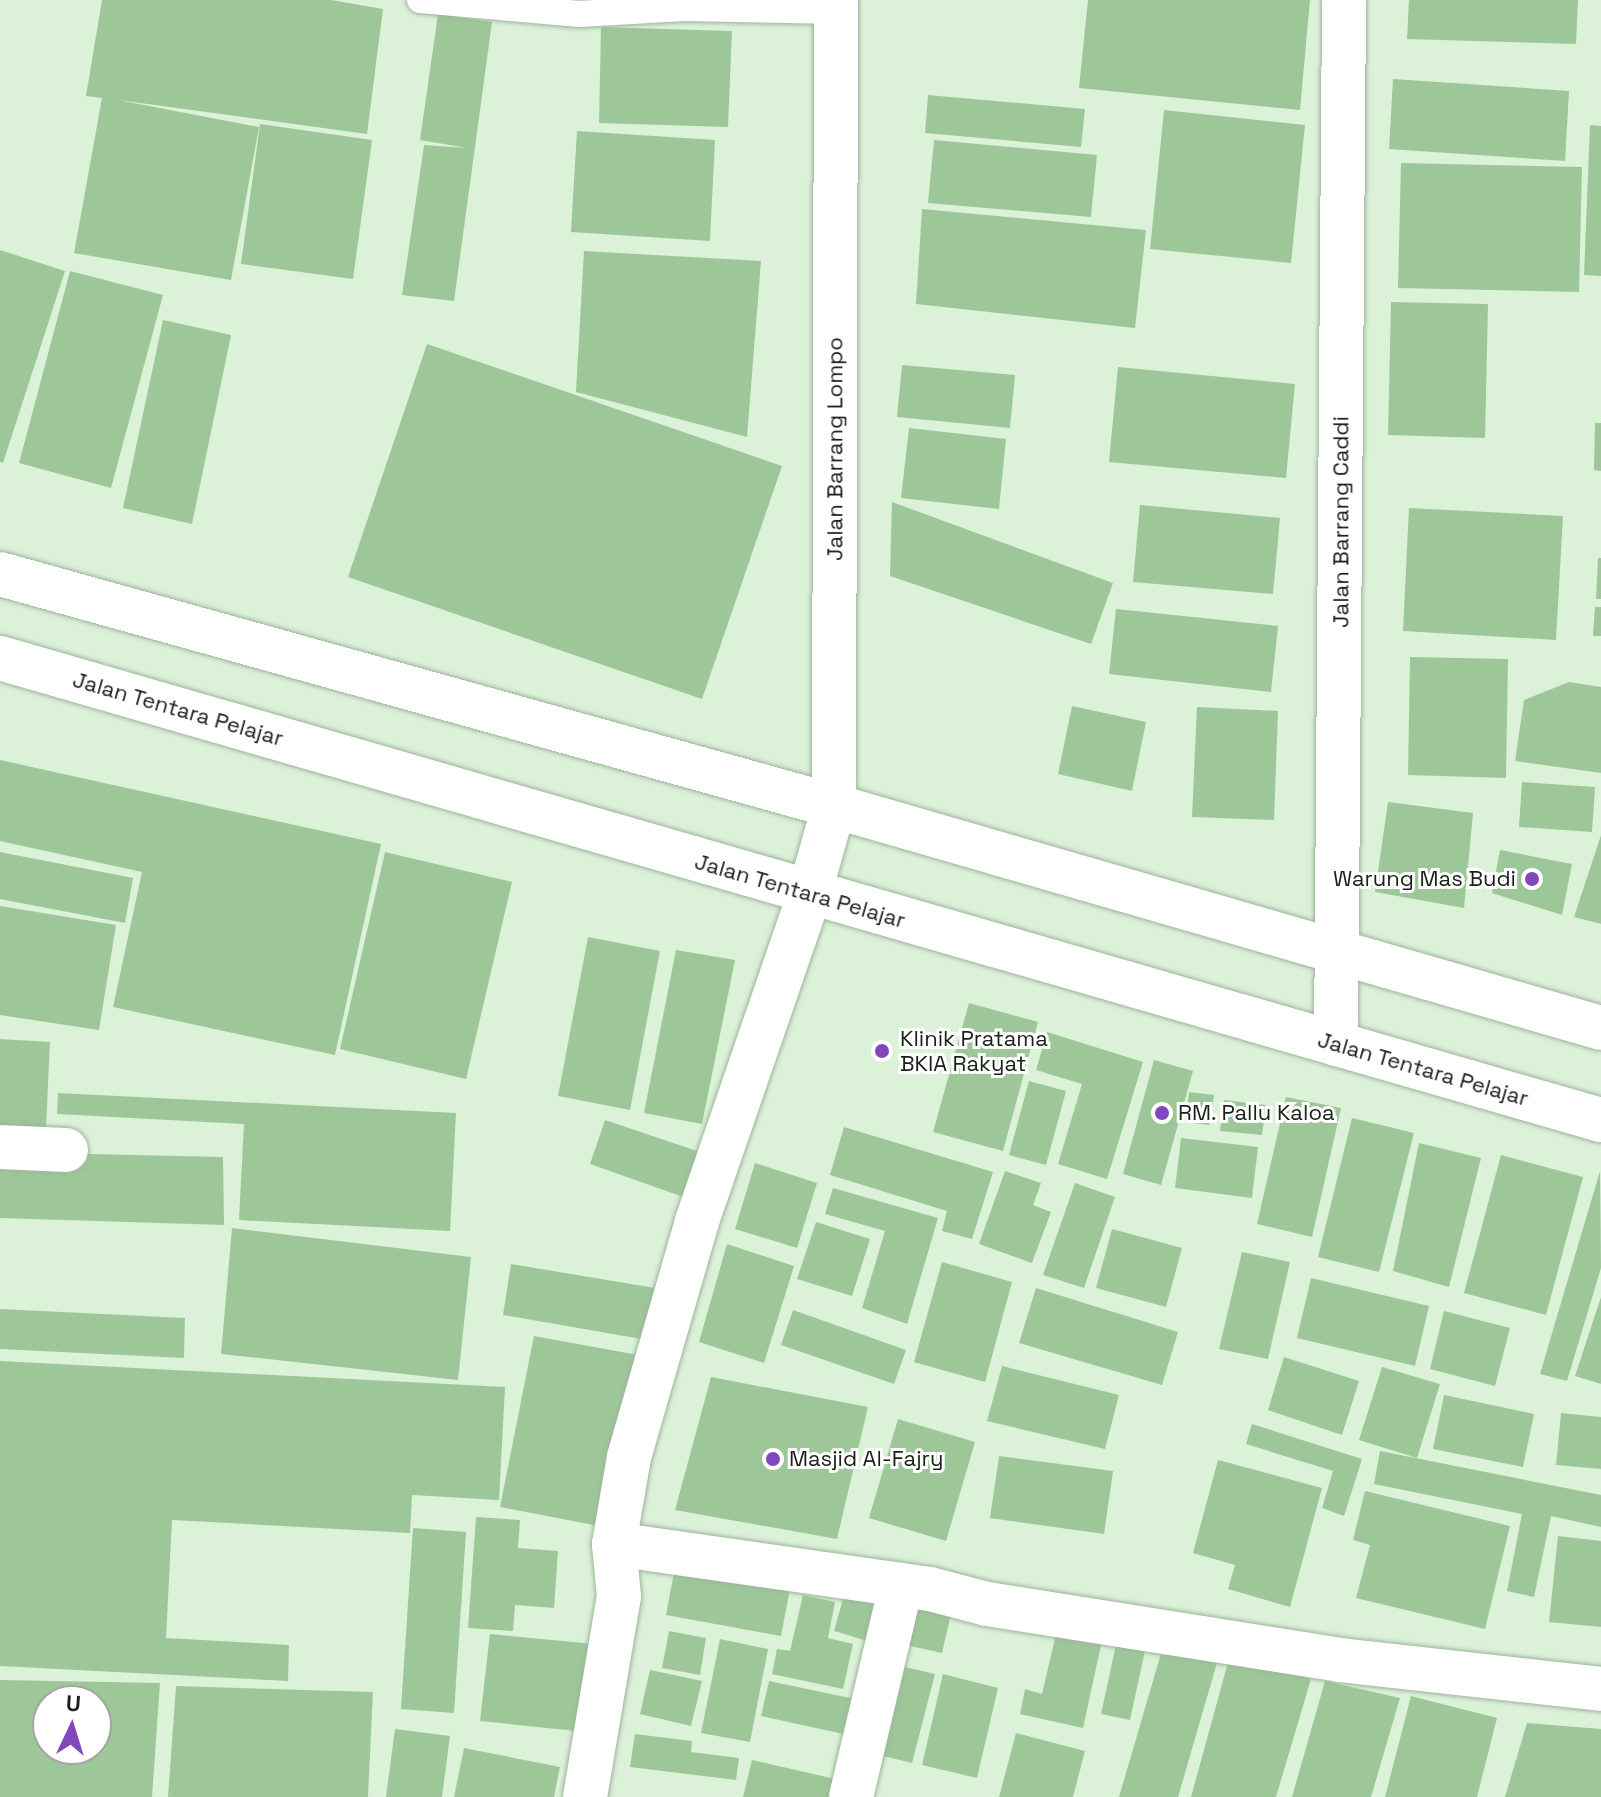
<!DOCTYPE html>
<html>
<head>
<meta charset="utf-8">
<style>
  body { margin:0 }
  #map { position:relative; width:1601px; height:1797px; overflow:hidden; background:#dbf2d8; font-family:"Space Grotesk",sans-serif }
  div>[style] { position:absolute }
  .building>* { inset:0; background:#9dc799 }
  .roads { filter:drop-shadow(0 0 2px #9eb49c) drop-shadow(0 0 2px #9eb49c) }
  .lane>* { height:26px; margin:-13px; padding:0 13px; transform-origin:13px; border-radius:13px; background:#fff }
  .street>* { height:44px; margin:-22px; padding:0 22px; transform-origin:22px; border-radius:22px; background:#fff }
  .secondary>* { height:44px; margin:-22px; padding:0 22px; transform-origin:22px; border-radius:22px; background:#fff }
  .dots>* { width:22px; height:22px; translate:-50% -50%; box-sizing:border-box; border:4px solid #fff; border-radius:50% }
  span { translate:-50% -50%; white-space:nowrap; text-align:center; line-height:1.15; -webkit-text-stroke:6px #fff; paint-order:stroke }
  .street-label { font-size:22px; color:#182017 }
  .poi-label { font-size:22px; color:#182017 }
  .right { translate:-100% -50%; text-align:right }
  .left { translate:0 -50%; text-align:left }
  .north { position:absolute; left:32px; top:1685px; width:80px; height:80px; box-sizing:border-box; background:#fff; border:2px solid #a3a6a2; border-radius:50%; rotate:4deg; font-size:22px; font-weight:700; line-height:32px; text-align:center; color:#182017 }
  .north::after { content:''; display:block; margin:auto; width:28px; height:36px; background:#8148be; clip-path:polygon(50% 0,100% 100%,50% 72%,0 100%) }
</style>
</head>
<body>
<div id="map">
  <div class="building">
    <i style="clip-path:polygon(102px 0,331px 0,383px 9px,367px 134px,118px 100px,259px 127px,231px 280px,74px 253px,102px 98px,86px 96px)"></i>
    <i style="clip-path:polygon(1088px 0,1310px 0,1300px 110px,1079px 88px)"></i>
    <i style="clip-path:polygon(1409px 0,1578px 0,1576px 44px,1407px 39px)"></i>
    <i style="clip-path:polygon(438px 14px,492px 22px,454px 301px,402px 295px,424px 145px,467px 148px,420px 140px)"></i>
    <i style="clip-path:polygon(601px 27px,732px 31px,728px 127px,599px 123px)"></i>
    <i style="clip-path:polygon(1393px 79px,1569px 91px,1565px 161px,1389px 149px)"></i>
    <i style="clip-path:polygon(928px 95px,1085px 109px,1081px 147px,925px 133px)"></i>
    <i style="clip-path:polygon(1164px 110px,1305px 125px,1291px 263px,1150px 249px)"></i>
    <i style="clip-path:polygon(260px 124px,372px 140px,353px 279px,241px 264px)"></i>
    <i style="clip-path:polygon(1590px 125px,1601px 126px,1601px 276px,1584px 275px)"></i>
    <i style="clip-path:polygon(577px 131px,715px 140px,710px 241px,571px 232px)"></i>
    <i style="clip-path:polygon(934px 140px,1097px 155px,1091px 217px,928px 203px)"></i>
    <i style="clip-path:polygon(1401px 163px,1582px 167px,1579px 292px,1398px 288px)"></i>
    <i style="clip-path:polygon(922px 209px,1146px 230px,1135px 328px,916px 304px)"></i>
    <i style="clip-path:polygon(0 250px,65px 271px,3px 463px,0 462px)"></i>
    <i style="clip-path:polygon(584px 251px,761px 261px,747px 437px,576px 392px)"></i>
    <i style="clip-path:polygon(70px 271px,163px 295px,111px 488px,19px 463px)"></i>
    <i style="clip-path:polygon(1391px 302px,1488px 304px,1485px 438px,1388px 435px)"></i>
    <i style="clip-path:polygon(163px 320px,231px 335px,192px 524px,123px 508px)"></i>
    <i style="clip-path:polygon(427px 344px,782px 466px,702px 699px,348px 577px)"></i>
    <i style="clip-path:polygon(902px 365px,1015px 375px,1010px 428px,897px 417px)"></i>
    <i style="clip-path:polygon(1118px 367px,1295px 384px,1286px 478px,1109px 462px)"></i>
    <i style="clip-path:polygon(1595px 423px,1601px 423px,1601px 471px,1594px 470px)"></i>
    <i style="clip-path:polygon(909px 428px,1006px 439px,999px 509px,901px 498px)"></i>
    <i style="clip-path:polygon(892px 502px,1113px 583px,1091px 644px,890px 576px)"></i>
    <i style="clip-path:polygon(1140px 505px,1280px 518px,1273px 594px,1133px 582px)"></i>
    <i style="clip-path:polygon(1409px 508px,1563px 516px,1556px 640px,1403px 631px)"></i>
    <i style="clip-path:polygon(1598px 558px,1601px 558px,1601px 599px,1596px 599px)"></i>
    <i style="clip-path:polygon(1595px 607px,1601px 607px,1601px 636px,1593px 636px)"></i>
    <i style="clip-path:polygon(1116px 609px,1278px 626px,1271px 692px,1109px 674px)"></i>
    <i style="clip-path:polygon(1410px 657px,1508px 659px,1506px 778px,1408px 775px)"></i>
    <i style="clip-path:polygon(1569px 682px,1601px 687px,1601px 773px,1515px 761px,1524px 700px)"></i>
    <i style="clip-path:polygon(1072px 706px,1146px 722px,1132px 791px,1058px 774px)"></i>
    <i style="clip-path:polygon(1197px 707px,1278px 711px,1274px 820px,1192px 817px)"></i>
    <i style="clip-path:polygon(0 760px,381px 844px,335px 1055px,113px 1007px,142px 872px,0 841px)"></i>
    <i style="clip-path:polygon(1522px 782px,1595px 787px,1592px 832px,1519px 827px)"></i>
    <i style="clip-path:polygon(1388px 802px,1473px 813px,1464px 908px,1375px 892px)"></i>
    <i style="clip-path:polygon(1601px 835px,1601px 924px,1574px 917px)"></i>
    <i style="clip-path:polygon(1500px 850px,1572px 864px,1562px 915px,1492px 893px)"></i>
    <i style="clip-path:polygon(0 852px,133px 878px,125px 923px,0 899px)"></i>
    <i style="clip-path:polygon(385px 852px,512px 882px,466px 1079px,340px 1049px)"></i>
    <i style="clip-path:polygon(0 906px,116px 925px,99px 1030px,0 1015px)"></i>
    <i style="clip-path:polygon(588px 937px,660px 951px,630px 1110px,558px 1096px)"></i>
    <i style="clip-path:polygon(676px 950px,735px 960px,702px 1124px,644px 1113px)"></i>
    <i style="clip-path:polygon(969px 1003px,1038px 1022px,1003px 1151px,933px 1132px)"></i>
    <i style="clip-path:polygon(1047px 1032px,1143px 1062px,1107px 1179px,1058px 1164px,1082px 1084px,1036px 1070px)"></i>
    <i style="clip-path:polygon(0 1039px,50px 1042px,46px 1128px,0 1126px)"></i>
    <i style="clip-path:polygon(1154px 1060px,1193px 1071px,1161px 1185px,1123px 1174px)"></i>
    <i style="clip-path:polygon(1029px 1081px,1066px 1091px,1046px 1165px,1009px 1155px)"></i>
    <i style="clip-path:polygon(1189px 1092px,1214px 1095px,1209px 1125px,1185px 1122px)"></i>
    <i style="clip-path:polygon(58px 1093px,456px 1113px,450px 1231px,239px 1220px,244px 1124px,57px 1114px)"></i>
    <i style="clip-path:polygon(1286px 1097px,1341px 1108px,1312px 1237px,1257px 1224px)"></i>
    <i style="clip-path:polygon(1224px 1100px,1266px 1105px,1262px 1135px,1220px 1131px)"></i>
    <i style="clip-path:polygon(1352px 1118px,1414px 1133px,1379px 1272px,1318px 1257px)"></i>
    <i style="clip-path:polygon(605px 1120px,706px 1154px,689px 1199px,590px 1164px)"></i>
    <i style="clip-path:polygon(844px 1127px,993px 1172px,972px 1239px,942px 1231px,947px 1211px,830px 1175px)"></i>
    <i style="clip-path:polygon(1181px 1138px,1258px 1147px,1252px 1198px,1175px 1188px)"></i>
    <i style="clip-path:polygon(1419px 1143px,1481px 1158px,1449px 1287px,1393px 1271px)"></i>
    <i style="clip-path:polygon(0 1152px,223px 1157px,224px 1225px,0 1218px)"></i>
    <i style="clip-path:polygon(1501px 1155px,1583px 1177px,1546px 1315px,1464px 1293px)"></i>
    <i style="clip-path:polygon(755px 1163px,817px 1183px,797px 1248px,735px 1229px)"></i>
    <i style="clip-path:polygon(1005px 1171px,1041px 1183px,1033px 1205px,1051px 1212px,1032px 1263px,979px 1244px)"></i>
    <i style="clip-path:polygon(1600px 1171px,1601px 1268px,1567px 1381px,1540px 1374px)"></i>
    <i style="clip-path:polygon(1075px 1183px,1115px 1197px,1084px 1288px,1043px 1275px)"></i>
    <i style="clip-path:polygon(833px 1188px,938px 1218px,907px 1324px,862px 1308px,885px 1231px,825px 1214px)"></i>
    <i style="clip-path:polygon(816px 1222px,870px 1239px,852px 1296px,797px 1279px)"></i>
    <i style="clip-path:polygon(232px 1228px,471px 1257px,458px 1380px,221px 1354px)"></i>
    <i style="clip-path:polygon(1112px 1229px,1182px 1248px,1166px 1307px,1096px 1288px)"></i>
    <i style="clip-path:polygon(727px 1244px,794px 1266px,764px 1363px,699px 1342px)"></i>
    <i style="clip-path:polygon(1242px 1252px,1290px 1262px,1268px 1359px,1219px 1349px)"></i>
    <i style="clip-path:polygon(942px 1262px,1012px 1282px,985px 1382px,914px 1362px)"></i>
    <i style="clip-path:polygon(511px 1264px,661px 1289px,653px 1341px,503px 1315px)"></i>
    <i style="clip-path:polygon(1311px 1278px,1429px 1306px,1415px 1366px,1297px 1338px)"></i>
    <i style="clip-path:polygon(1036px 1288px,1178px 1332px,1162px 1385px,1019px 1343px)"></i>
    <i style="clip-path:polygon(1601px 1297px,1601px 1384px,1575px 1376px)"></i>
    <i style="clip-path:polygon(0 1309px,185px 1318px,184px 1358px,0 1349px)"></i>
    <i style="clip-path:polygon(793px 1310px,906px 1350px,894px 1384px,781px 1345px)"></i>
    <i style="clip-path:polygon(1444px 1311px,1510px 1328px,1495px 1386px,1430px 1369px)"></i>
    <i style="clip-path:polygon(534px 1336px,638px 1355px,604px 1527px,500px 1507px)"></i>
    <i style="clip-path:polygon(1284px 1357px,1359px 1381px,1342px 1435px,1268px 1410px)"></i>
    <i style="clip-path:polygon(0 1361px,505px 1387px,499px 1500px,412px 1495px,410px 1533px,172px 1520px,166px 1638px,289px 1645px,288px 1681px,0 1666px)"></i>
    <i style="clip-path:polygon(1002px 1366px,1119px 1395px,1105px 1449px,987px 1421px)"></i>
    <i style="clip-path:polygon(1382px 1367px,1440px 1384px,1417px 1458px,1359px 1440px)"></i>
    <i style="clip-path:polygon(711px 1377px,868px 1407px,837px 1539px,675px 1510px)"></i>
    <i style="clip-path:polygon(1444px 1395px,1534px 1414px,1523px 1467px,1433px 1449px)"></i>
    <i style="clip-path:polygon(1561px 1413px,1601px 1417px,1601px 1469px,1556px 1465px)"></i>
    <i style="clip-path:polygon(898px 1419px,975px 1442px,946px 1541px,869px 1518px)"></i>
    <i style="clip-path:polygon(1252px 1424px,1362px 1459px,1344px 1516px,1322px 1508px,1333px 1471px,1246px 1444px)"></i>
    <i style="clip-path:polygon(1380px 1451px,1601px 1495px,1601px 1527px,1551px 1516px,1534px 1597px,1507px 1591px,1522px 1514px,1374px 1484px)"></i>
    <i style="clip-path:polygon(999px 1456px,1113px 1471px,1104px 1534px,990px 1518px)"></i>
    <i style="clip-path:polygon(1218px 1460px,1322px 1488px,1290px 1607px,1228px 1589px,1235px 1565px,1193px 1553px)"></i>
    <i style="clip-path:polygon(1365px 1491px,1510px 1526px,1485px 1629px,1356px 1598px,1370px 1545px,1353px 1540px)"></i>
    <i style="clip-path:polygon(476px 1517px,520px 1520px,518px 1548px,558px 1551px,554px 1608px,515px 1605px,513px 1631px,468px 1628px)"></i>
    <i style="clip-path:polygon(413px 1528px,466px 1532px,454px 1713px,401px 1709px)"></i>
    <i style="clip-path:polygon(1558px 1536px,1601px 1541px,1601px 1627px,1549px 1622px)"></i>
    <i style="clip-path:polygon(676px 1562px,791px 1584px,781px 1636px,666px 1615px)"></i>
    <i style="clip-path:polygon(845px 1592px,891px 1605px,881px 1645px,834px 1631px)"></i>
    <i style="clip-path:polygon(803px 1595px,835px 1602px,828px 1638px,853px 1644px,843px 1689px,772px 1674px,777px 1649px,790px 1651px)"></i>
    <i style="clip-path:polygon(918px 1596px,953px 1605px,942px 1653px,906px 1645px)"></i>
    <i style="clip-path:polygon(1058px 1625px,1103px 1636px,1083px 1728px,1020px 1714px,1025px 1689px,1042px 1694px)"></i>
    <i style="clip-path:polygon(669px 1631px,706px 1638px,700px 1675px,662px 1668px)"></i>
    <i style="clip-path:polygon(1119px 1631px,1148px 1637px,1130px 1720px,1101px 1714px)"></i>
    <i style="clip-path:polygon(490px 1634px,594px 1644px,586px 1732px,480px 1721px)"></i>
    <i style="clip-path:polygon(720px 1639px,768px 1649px,750px 1742px,701px 1733px)"></i>
    <i style="clip-path:polygon(1165px 1640px,1219px 1656px,1178px 1797px,1119px 1797px)"></i>
    <i style="clip-path:polygon(1230px 1655px,1311px 1679px,1276px 1797px,1191px 1797px)"></i>
    <i style="clip-path:polygon(905px 1667px,935px 1674px,912px 1763px,883px 1756px)"></i>
    <i style="clip-path:polygon(650px 1670px,702px 1681px,691px 1726px,640px 1714px)"></i>
    <i style="clip-path:polygon(943px 1674px,998px 1688px,977px 1778px,922px 1765px)"></i>
    <i style="clip-path:polygon(evenodd,0 1680px,160px 1683px,152px 1797px,0 1797px,0 1680px,48px 1701px,96px 1701px,96px 1749px,48px 1749px,48px 1701px)"></i>
    <i style="clip-path:polygon(769px 1681px,864px 1701px,857px 1737px,761px 1716px)"></i>
    <i style="clip-path:polygon(1325px 1681px,1400px 1698px,1371px 1797px,1292px 1797px)"></i>
    <i style="clip-path:polygon(176px 1686px,373px 1692px,368px 1797px,168px 1797px)"></i>
    <i style="clip-path:polygon(1411px 1696px,1497px 1718px,1477px 1797px,1385px 1797px)"></i>
    <i style="clip-path:polygon(1527px 1723px,1601px 1729px,1601px 1797px,1505px 1797px)"></i>
    <i style="clip-path:polygon(395px 1729px,450px 1736px,442px 1797px,386px 1797px)"></i>
    <i style="clip-path:polygon(1016px 1733px,1085px 1751px,1073px 1797px,999px 1797px)"></i>
    <i style="clip-path:polygon(635px 1734px,692px 1741px,691px 1752px,739px 1758px,736px 1780px,630px 1767px)"></i>
    <i style="clip-path:polygon(464px 1748px,560px 1767px,554px 1797px,454px 1797px)"></i>
    <i style="clip-path:polygon(752px 1760px,844px 1781px,840px 1797px,743px 1797px)"></i>
  </div>
  <div class="roads">
    <div class="lane">
      <i style="left:420px;top:0;width:160px;rotate:5deg"></i>
      <i style="left:579px;top:14px;width:106px;rotate:-3.2deg"></i>
      <i style="left:685px;top:8px;width:151px;rotate:1.1deg"></i>
    </div>
    <div class="street">
      <i style="left:1336px;top:1044px;width:1044px;rotate:-89.56deg"></i>
      <i style="left:0;top:1147px;width:66px;rotate:2.6deg"></i>
      <i style="left:614px;top:1544px;width:319px;rotate:8.1deg"></i>
      <i style="left:930px;top:1589px;width:59px;rotate:14.7deg"></i>
      <i style="left:987px;top:1604px;width:357px;rotate:9deg"></i>
      <i style="left:1340px;top:1660px;width:263px;rotate:6.3deg"></i>
      <i style="left:585px;top:1797px;width:203px;rotate:-80.4deg"></i>
      <i style="left:619px;top:1597px;width:53px;rotate:-95.4deg"></i>
      <i style="left:614px;top:1544px;width:88px;rotate:-80.2deg"></i>
      <i style="left:629px;top:1457px;width:246px;rotate:-73.9deg"></i>
      <i style="left:697px;top:1221px;width:345px;rotate:-71deg"></i>
      <i style="left:809px;top:895px;width:92px;rotate:-74.3deg"></i>
      <i style="left:834px;top:806px;width:806px;rotate:-89.86deg"></i>
      <i style="left:851px;top:1797px;width:218px;rotate:-76.7deg"></i>
    </div>
    <div class="secondary">
      <i style="left:0;top:574px;width:866px;rotate:15.55deg"></i>
      <i style="left:834px;top:806px;width:798px;rotate:16.14deg"></i>
      <i style="left:0;top:658px;width:1666px;rotate:16.1deg"></i>
    </div>
  </div>
  <div class="dots">
    <i style="left:1532px;top:879px;background:#8148be"></i>
    <i style="left:882px;top:1051px;background:#8148be"></i>
    <i style="left:1162px;top:1113px;background:#8148be"></i>
    <i style="left:773px;top:1459px;background:#8148be"></i>
  </div>
  <div class="street-label">
    <span style="left:835px;top:449px;rotate:-90deg">Jalan Barrang Lompo</span>
    <span style="left:1341px;top:522px;rotate:-90deg">Jalan Barrang Caddi</span>
    <span style="left:178px;top:709px;rotate:16deg">Jalan Tentara Pelajar</span>
    <span style="left:800px;top:891px;rotate:16deg">Jalan Tentara Pelajar</span>
    <span style="left:1423px;top:1069px;rotate:16deg">Jalan Tentara Pelajar</span>
  </div>
  <div class="poi-label">
    <span class="right" style="left:1516px;top:879px">Warung Mas Budi</span>
    <span class="left" style="left:900px;top:1051px">Klinik Pratama<br>BKIA Rakyat</span>
    <span class="left" style="left:1178px;top:1113px">RM. Pallu Kaloa</span>
    <span class="left" style="left:789px;top:1459px">Masjid Al-Fajry</span>
  </div>
  <div class="north">U</div>
</div>
</body>
</html>
